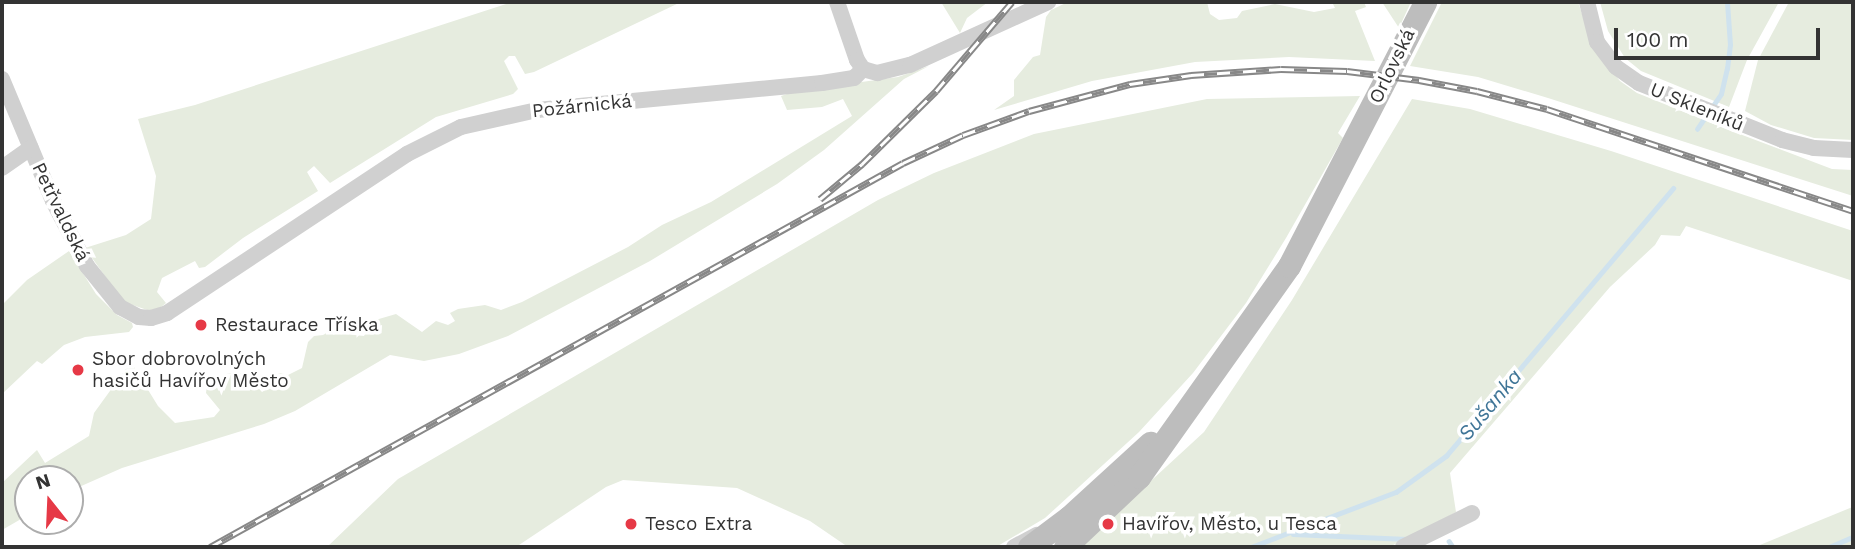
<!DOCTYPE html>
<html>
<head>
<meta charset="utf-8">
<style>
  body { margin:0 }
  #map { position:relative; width:1855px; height:549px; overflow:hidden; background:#fff; font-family:"Work Sans",sans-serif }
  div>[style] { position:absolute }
  .green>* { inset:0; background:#e6ecdf }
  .stream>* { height:4.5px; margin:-2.25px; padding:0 2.25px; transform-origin:2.25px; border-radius:2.25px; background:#cfe2ee }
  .minor>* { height:16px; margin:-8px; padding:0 8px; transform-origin:8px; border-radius:8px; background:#d0d0d0 }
  .secondary>* { height:23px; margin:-11.5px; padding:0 11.5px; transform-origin:11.5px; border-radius:11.5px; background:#bdbdbd }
  .rail>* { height:7px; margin-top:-3.5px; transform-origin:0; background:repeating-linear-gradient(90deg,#fff 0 13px,#888 0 26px); box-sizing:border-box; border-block:2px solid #888 }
  .dots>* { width:19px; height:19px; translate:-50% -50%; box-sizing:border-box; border:4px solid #fff; border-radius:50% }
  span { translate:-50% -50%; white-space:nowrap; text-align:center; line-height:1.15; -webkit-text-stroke:7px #fff; paint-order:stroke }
  .street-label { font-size:19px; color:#333 }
  .poi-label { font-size:19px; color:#333 }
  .left { translate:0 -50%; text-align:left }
  .water-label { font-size:21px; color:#3f7597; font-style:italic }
  .frame { position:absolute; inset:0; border:4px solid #333; pointer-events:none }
  .north { position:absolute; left:14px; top:465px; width:70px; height:70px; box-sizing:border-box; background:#fff; border:2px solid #adadad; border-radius:50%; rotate:342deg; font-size:19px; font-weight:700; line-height:28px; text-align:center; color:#333 }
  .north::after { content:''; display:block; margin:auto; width:24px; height:32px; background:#e63946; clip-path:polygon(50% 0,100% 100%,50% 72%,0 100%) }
  .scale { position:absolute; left:1614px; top:28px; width:206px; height:32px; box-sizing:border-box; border:4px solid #333; border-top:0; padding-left:9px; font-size:21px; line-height:24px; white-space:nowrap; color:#333; -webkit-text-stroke:5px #fff; paint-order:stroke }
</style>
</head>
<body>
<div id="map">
  <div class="green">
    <i style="clip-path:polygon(512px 2px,681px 2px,534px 72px,525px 74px,515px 56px,509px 56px,504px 61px,518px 89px,513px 94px,436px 117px,330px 183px,314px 166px,307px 172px,318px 191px,243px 238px,205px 267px,199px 268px,195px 261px,162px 278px,157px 292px,166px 303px,160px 308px,150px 311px,127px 303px,117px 293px,85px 248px,126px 235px,151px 219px,156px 176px,138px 119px,195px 105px)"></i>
    <i style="clip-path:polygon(941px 2px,988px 2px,967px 18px,960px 33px)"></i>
    <i style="clip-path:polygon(1068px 2px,1207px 2px,1210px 14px,1219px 20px,1237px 18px,1242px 11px,1275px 4px,1314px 12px,1335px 8px,1332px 2px,1364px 2px,1366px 7px,1355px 11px,1375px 61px,1289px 57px,1195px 62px,1092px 81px,994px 110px,1014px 96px,1014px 80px,1033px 57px,1040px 55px,1046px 17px,1051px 10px)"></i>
    <i style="clip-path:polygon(1382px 2px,1411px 2px,1399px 28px)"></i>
    <i style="clip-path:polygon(1442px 2px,1578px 2px,1594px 49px,1620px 81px,1637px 93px,1729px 130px,1832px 169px,1853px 170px,1853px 196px,1548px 98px,1478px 77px,1410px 66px)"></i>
    <i style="clip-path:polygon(1600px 2px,1779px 2px,1747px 60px,1729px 107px,1641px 71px,1625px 58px,1608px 31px)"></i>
    <i style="clip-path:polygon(1789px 2px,1853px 2px,1853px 140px,1814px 138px,1771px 125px,1745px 111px,1758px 60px)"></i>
    <i style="clip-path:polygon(929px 66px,904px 79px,824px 150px,777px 184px,650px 261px,508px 336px,459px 354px,424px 361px,390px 355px,295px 411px,264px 424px,122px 468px,70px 491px,70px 479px,28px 479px,28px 515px,2px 530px,2px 483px,37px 450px,45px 463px,89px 436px,94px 413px,128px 366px,134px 367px,158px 406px,175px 423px,214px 417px,220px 410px,206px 393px,207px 384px,216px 376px,236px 372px,246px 375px,262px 392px,267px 389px,271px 377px,280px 373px,288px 375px,302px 368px,308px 342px,314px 336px,323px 335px,337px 327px,345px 334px,364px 336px,372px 321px,396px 314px,422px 332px,436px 321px,448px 325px,455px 321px,450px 313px,458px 309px,485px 305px,501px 310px,522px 302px,628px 247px,662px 225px,711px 202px,852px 116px,843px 99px,822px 107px,787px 110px,781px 96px,796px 91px,898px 77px)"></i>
    <i style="clip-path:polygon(1360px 96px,1338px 133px,1343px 138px,1286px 238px,1246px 303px,1193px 373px,1139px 432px,1045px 518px,996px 547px,848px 547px,810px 521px,737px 488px,623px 480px,606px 487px,516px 547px,327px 547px,398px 479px,878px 200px,934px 173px,1034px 134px,1207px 99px)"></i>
    <i style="clip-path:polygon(1412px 99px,1470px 109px,1611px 151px,1853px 231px,1853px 281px,1686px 226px,1680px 236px,1661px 235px,1655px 245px,1610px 287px,1450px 473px,1456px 512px,1429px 528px,1389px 547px,1079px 547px,1204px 432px,1292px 300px)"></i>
    <i style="clip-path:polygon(69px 251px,96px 294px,117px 315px,132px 323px,133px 327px,129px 332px,85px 337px,64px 345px,42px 364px,37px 361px,2px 394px,2px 305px,27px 280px)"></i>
    <i style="clip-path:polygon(1853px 507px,1853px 547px,1755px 547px,1850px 508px)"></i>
  </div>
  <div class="stream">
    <i style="left:1697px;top:129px;width:42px;rotate:-55.6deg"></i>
    <i style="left:1721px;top:94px;width:26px;rotate:-77deg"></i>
    <i style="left:1727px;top:69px;width:24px;rotate:-83deg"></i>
    <i style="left:1730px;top:45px;width:43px;rotate:-94deg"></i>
    <i style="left:1293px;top:534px;width:114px;rotate:2.5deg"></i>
    <i style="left:1449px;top:541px;width:7px;rotate:56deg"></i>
    <i style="left:1251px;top:547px;width:155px;rotate:-20.8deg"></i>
    <i style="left:1396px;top:492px;width:62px;rotate:-35.8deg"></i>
    <i style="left:1446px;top:456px;width:351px;rotate:-49.7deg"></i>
    <i style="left:1829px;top:547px;width:26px;rotate:-23deg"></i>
  </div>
  <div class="minor">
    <i style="left:837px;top:2px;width:61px;rotate:71deg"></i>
    <i style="left:857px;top:60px;width:11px;rotate:56deg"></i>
    <i style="left:1587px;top:2px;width:41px;rotate:76deg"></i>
    <i style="left:1597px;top:42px;width:31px;rotate:53deg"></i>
    <i style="left:1616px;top:67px;width:28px;rotate:35deg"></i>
    <i style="left:1639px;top:83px;width:154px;rotate:21.7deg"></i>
    <i style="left:1782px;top:140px;width:33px;rotate:14deg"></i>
    <i style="left:1814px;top:148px;width:39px;rotate:3deg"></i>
    <i style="left:863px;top:69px;width:15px;rotate:16deg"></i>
    <i style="left:877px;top:73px;width:34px;rotate:-14deg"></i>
    <i style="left:910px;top:65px;width:152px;rotate:-24.5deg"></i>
    <i style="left:2px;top:79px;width:132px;rotate:67.3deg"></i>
    <i style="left:53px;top:201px;width:73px;rotate:62.4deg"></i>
    <i style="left:87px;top:266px;width:53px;rotate:51.2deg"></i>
    <i style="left:120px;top:307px;width:21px;rotate:28deg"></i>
    <i style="left:139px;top:317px;width:12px;rotate:5deg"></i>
    <i style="left:151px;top:318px;width:17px;rotate:-17deg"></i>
    <i style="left:167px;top:313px;width:288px;rotate:-33.5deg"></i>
    <i style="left:407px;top:154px;width:60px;rotate:-26.6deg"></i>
    <i style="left:461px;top:127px;width:78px;rotate:-12.6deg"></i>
    <i style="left:537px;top:110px;width:286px;rotate:-5.4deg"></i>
    <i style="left:822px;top:83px;width:32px;rotate:-9deg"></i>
    <i style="left:854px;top:78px;width:13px;rotate:-45deg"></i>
    <i style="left:2px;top:168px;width:35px;rotate:-35deg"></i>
    <i style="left:1014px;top:547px;width:26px;rotate:-28deg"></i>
    <i style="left:1403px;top:547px;width:77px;rotate:-26.2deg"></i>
  </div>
  <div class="secondary">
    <i style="left:1029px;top:547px;width:50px;rotate:-36.9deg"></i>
    <i style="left:1069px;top:517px;width:110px;rotate:-42.4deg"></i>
    <i style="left:1065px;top:547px;width:102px;rotate:-43.4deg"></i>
    <i style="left:1139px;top:477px;width:259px;rotate:-54.6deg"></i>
    <i style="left:1289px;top:266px;width:297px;rotate:-62.7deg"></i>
  </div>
  <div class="rail">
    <i style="left:820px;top:199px;width:55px;rotate:-39.8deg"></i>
    <i style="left:862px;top:164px;width:104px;rotate:-44.6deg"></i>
    <i style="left:936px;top:91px;width:117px;rotate:-49.5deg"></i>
    <i style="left:210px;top:547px;width:792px;rotate:-28.99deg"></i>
    <i style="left:903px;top:163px;width:66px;rotate:-25deg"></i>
    <i style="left:963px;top:135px;width:70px;rotate:-20deg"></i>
    <i style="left:1029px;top:111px;width:105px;rotate:-15deg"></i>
    <i style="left:1130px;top:84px;width:62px;rotate:-8.4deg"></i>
    <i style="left:1191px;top:75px;width:90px;rotate:-3.8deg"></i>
    <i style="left:1281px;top:69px;width:66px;rotate:1.7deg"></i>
    <i style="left:1347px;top:71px;width:73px;rotate:7.1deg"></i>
    <i style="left:1419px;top:80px;width:59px;rotate:10.7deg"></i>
    <i style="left:1477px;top:91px;width:72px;rotate:14.4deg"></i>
    <i style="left:1547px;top:109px;width:323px;rotate:18.4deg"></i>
  </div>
  <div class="dots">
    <i style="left:201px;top:325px;background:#e63946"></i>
    <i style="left:78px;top:370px;background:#e63946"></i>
    <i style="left:631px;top:524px;background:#e63946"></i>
    <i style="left:1108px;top:524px;background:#e63946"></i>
  </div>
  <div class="street-label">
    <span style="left:1392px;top:66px;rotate:-64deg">Orlovská</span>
    <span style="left:582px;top:106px;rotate:-6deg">Požárnická</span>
    <span style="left:1697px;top:107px;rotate:22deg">U Skleníků</span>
    <span style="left:61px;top:212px;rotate:64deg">Petřvaldská</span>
  </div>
  <div class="poi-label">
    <span class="left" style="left:215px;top:325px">Restaurace Tříska</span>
    <span class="left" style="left:92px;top:370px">Sbor dobrovolných<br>hasičů Havířov Město</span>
    <span class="left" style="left:645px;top:524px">Tesco Extra</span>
    <span class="left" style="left:1122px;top:524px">Havířov, Město, u Tesca</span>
  </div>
  <div class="water-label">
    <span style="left:1490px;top:405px;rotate:-50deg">Sušanka</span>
  </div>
  <div class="frame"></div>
  <div class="north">N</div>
  <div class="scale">100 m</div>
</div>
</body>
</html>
